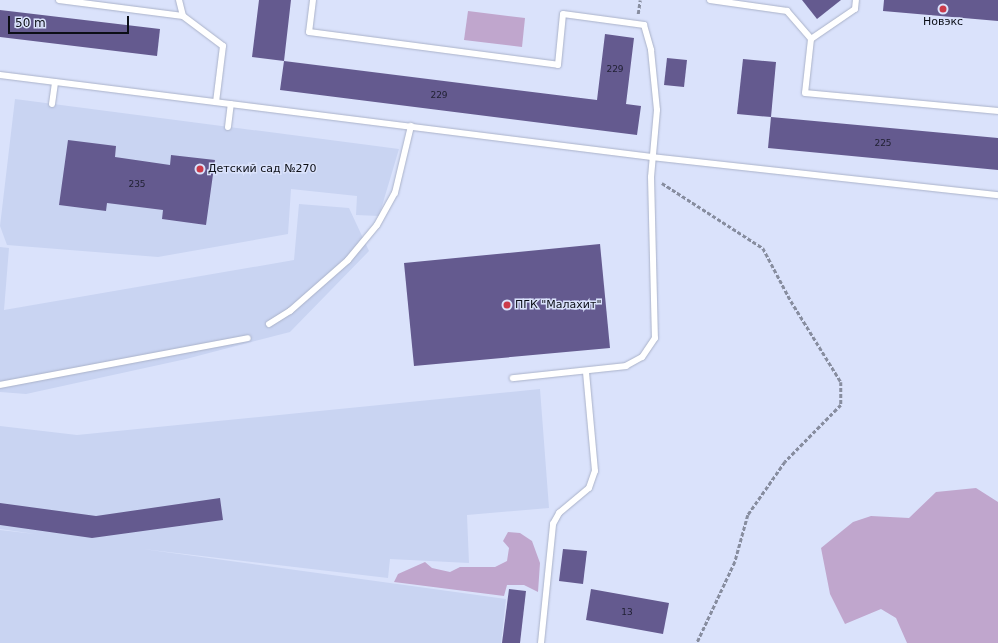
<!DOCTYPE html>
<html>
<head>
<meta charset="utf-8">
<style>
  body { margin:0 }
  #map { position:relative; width:998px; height:643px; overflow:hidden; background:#dae2fb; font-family:"DejaVu Sans",sans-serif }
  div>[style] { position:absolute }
  .built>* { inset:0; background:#c9d4f2 }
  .green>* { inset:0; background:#c0a6cd }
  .building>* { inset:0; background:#645a8f }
  .path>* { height:2.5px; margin-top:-1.25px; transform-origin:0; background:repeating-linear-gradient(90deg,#878d9f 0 4px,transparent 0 6px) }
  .roads { filter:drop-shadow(0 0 1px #aab2c9) drop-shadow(0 0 1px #aab2c9) }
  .service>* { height:6px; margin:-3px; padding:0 3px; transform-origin:3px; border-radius:3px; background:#fff }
  .dots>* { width:11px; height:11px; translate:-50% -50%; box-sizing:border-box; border:2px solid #dae2fb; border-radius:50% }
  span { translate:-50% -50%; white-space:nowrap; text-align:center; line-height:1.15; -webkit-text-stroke:3px #dae2fb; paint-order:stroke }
  .number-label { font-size:9px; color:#212134 }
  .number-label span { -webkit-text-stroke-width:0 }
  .poi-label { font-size:11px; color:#0b0e16 }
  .left { translate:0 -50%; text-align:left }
  .scale { position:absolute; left:8px; top:16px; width:121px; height:18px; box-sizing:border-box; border:2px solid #0b0e16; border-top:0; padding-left:5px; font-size:12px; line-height:14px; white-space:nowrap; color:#0b0e16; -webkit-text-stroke:3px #dae2fb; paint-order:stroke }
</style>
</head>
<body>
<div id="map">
  <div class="built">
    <i style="clip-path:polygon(15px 99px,399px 149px,379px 216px,356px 215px,357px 196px,291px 189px,288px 234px,158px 257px,7px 245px,0 226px)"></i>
    <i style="clip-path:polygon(299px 204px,349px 208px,369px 251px,290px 332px,186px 359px,26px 394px,0 392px,0 247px,9px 248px,4px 310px,294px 260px)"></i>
    <i style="clip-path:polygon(540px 389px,549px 508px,467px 515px,469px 563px,390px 559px,388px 578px,143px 549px,506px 599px,501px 643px,0 643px,0 530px,35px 534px,0 529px,0 426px,77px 435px)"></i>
  </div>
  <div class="green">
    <i style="clip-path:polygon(468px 11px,525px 18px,522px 47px,464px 40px)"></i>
    <i style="clip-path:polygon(976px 488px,998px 502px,998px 643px,907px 643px,896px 618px,881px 609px,845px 624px,830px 594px,821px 548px,853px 522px,871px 516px,909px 518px,936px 492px)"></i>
    <i style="clip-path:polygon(508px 532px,520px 533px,532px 541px,540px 563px,538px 592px,524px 585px,507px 585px,504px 596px,394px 582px,398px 574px,425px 562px,432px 568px,450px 572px,460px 567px,495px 567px,507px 561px,509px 548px,503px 541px)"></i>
  </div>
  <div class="building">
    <i style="clip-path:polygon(259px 0,291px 0,284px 61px,597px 100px,605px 34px,634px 38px,626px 104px,641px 106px,637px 135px,280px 90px,284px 61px,252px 57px)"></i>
    <i style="clip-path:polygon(802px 0,841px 0,817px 19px)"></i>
    <i style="clip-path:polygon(884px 0,998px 0,998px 21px,883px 11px)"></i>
    <i style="clip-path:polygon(0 10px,160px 29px,157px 56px,0 37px)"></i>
    <i style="clip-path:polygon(667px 58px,687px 60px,684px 87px,664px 85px)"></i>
    <i style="clip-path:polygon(743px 59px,776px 62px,771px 117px,737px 114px)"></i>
    <i style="clip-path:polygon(771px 117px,998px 138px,998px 170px,768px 148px)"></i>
    <i style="clip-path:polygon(68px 140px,116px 146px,115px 157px,170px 165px,171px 155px,215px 160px,206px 225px,162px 219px,163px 210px,107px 203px,106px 211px,59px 205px)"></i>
    <i style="clip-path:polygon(600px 244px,610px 348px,414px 366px,404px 263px)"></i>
    <i style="clip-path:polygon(220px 498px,223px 520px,92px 538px,0 525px,0 503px,96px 516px)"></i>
    <i style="clip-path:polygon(563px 549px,587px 551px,583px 584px,559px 581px)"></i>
    <i style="clip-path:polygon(509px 589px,526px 591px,520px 643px,502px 643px)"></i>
    <i style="clip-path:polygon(591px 589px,669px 603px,663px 634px,586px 620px)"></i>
  </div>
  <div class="path">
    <i style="left:638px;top:14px;width:14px;rotate:-82deg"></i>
    <i style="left:662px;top:183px;width:120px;rotate:32.8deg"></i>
    <i style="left:763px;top:248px;width:60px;rotate:62.2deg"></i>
    <i style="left:791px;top:301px;width:95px;rotate:58.3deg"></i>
    <i style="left:841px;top:382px;width:23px;rotate:90deg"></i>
    <i style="left:841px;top:405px;width:80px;rotate:134.5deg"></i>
    <i style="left:785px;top:462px;width:65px;rotate:124.9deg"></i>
    <i style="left:748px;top:515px;width:49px;rotate:105.5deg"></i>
    <i style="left:735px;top:562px;width:89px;rotate:115.1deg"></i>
  </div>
  <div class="roads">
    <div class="service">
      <i style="left:59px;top:0;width:125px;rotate:7.4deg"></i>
      <i style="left:179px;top:0;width:16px;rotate:76deg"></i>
      <i style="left:183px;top:16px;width:50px;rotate:36.9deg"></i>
      <i style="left:223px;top:46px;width:56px;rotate:97.1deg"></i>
      <i style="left:313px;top:0;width:32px;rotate:97deg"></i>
      <i style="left:309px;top:32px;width:251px;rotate:7.5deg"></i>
      <i style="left:558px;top:65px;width:51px;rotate:-84.4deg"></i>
      <i style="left:563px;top:14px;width:82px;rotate:7.7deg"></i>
      <i style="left:644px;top:25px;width:26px;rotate:74deg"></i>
      <i style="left:651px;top:50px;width:60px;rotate:84.3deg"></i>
      <i style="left:657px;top:110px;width:67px;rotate:95.1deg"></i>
      <i style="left:651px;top:177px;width:161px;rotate:88.6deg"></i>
      <i style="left:655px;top:338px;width:23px;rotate:124deg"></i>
      <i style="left:642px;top:357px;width:18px;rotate:151deg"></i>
      <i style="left:626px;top:366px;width:114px;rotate:173.9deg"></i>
      <i style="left:710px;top:0;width:78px;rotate:8.1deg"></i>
      <i style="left:787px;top:11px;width:37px;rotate:49deg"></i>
      <i style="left:811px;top:39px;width:53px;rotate:-34.3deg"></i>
      <i style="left:855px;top:9px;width:9px;rotate:-84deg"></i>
      <i style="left:811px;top:39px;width:54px;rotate:96.3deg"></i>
      <i style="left:805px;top:93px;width:194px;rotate:5.3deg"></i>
      <i style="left:0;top:75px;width:657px;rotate:7.17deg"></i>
      <i style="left:652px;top:157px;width:348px;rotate:6.3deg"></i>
      <i style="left:52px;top:104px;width:22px;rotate:-82deg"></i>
      <i style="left:228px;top:127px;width:23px;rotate:-83deg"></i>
      <i style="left:269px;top:324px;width:25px;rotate:-32deg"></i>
      <i style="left:290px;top:311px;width:77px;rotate:-41.3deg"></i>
      <i style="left:348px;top:260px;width:45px;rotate:-50.4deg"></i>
      <i style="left:377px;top:225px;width:37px;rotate:-61deg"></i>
      <i style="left:395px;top:193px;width:69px;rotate:-76.6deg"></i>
      <i style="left:0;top:385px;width:252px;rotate:-10.7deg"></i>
      <i style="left:541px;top:643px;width:120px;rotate:-84.2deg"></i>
      <i style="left:553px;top:524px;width:13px;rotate:-61deg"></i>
      <i style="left:559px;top:513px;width:39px;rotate:-40deg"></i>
      <i style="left:589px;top:488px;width:18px;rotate:-71deg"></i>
      <i style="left:595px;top:471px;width:99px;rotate:-95.2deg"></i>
    </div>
  </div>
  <div class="dots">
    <i style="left:943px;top:9px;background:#cb3b4a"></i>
    <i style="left:200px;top:169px;background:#cb3b4a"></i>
    <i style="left:507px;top:305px;background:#cb3b4a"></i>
  </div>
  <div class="number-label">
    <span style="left:615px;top:69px">229</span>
    <span style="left:439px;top:95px">229</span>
    <span style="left:883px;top:143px">225</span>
    <span style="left:137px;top:184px">235</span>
    <span style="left:627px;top:612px">13</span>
  </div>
  <div class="poi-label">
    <span style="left:943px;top:22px">Новэкс</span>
    <span class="left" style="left:208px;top:169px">Детский сад №270</span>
    <span class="left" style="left:515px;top:305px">ПГК "Малахит"</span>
  </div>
  <div class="scale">50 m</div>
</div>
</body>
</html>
